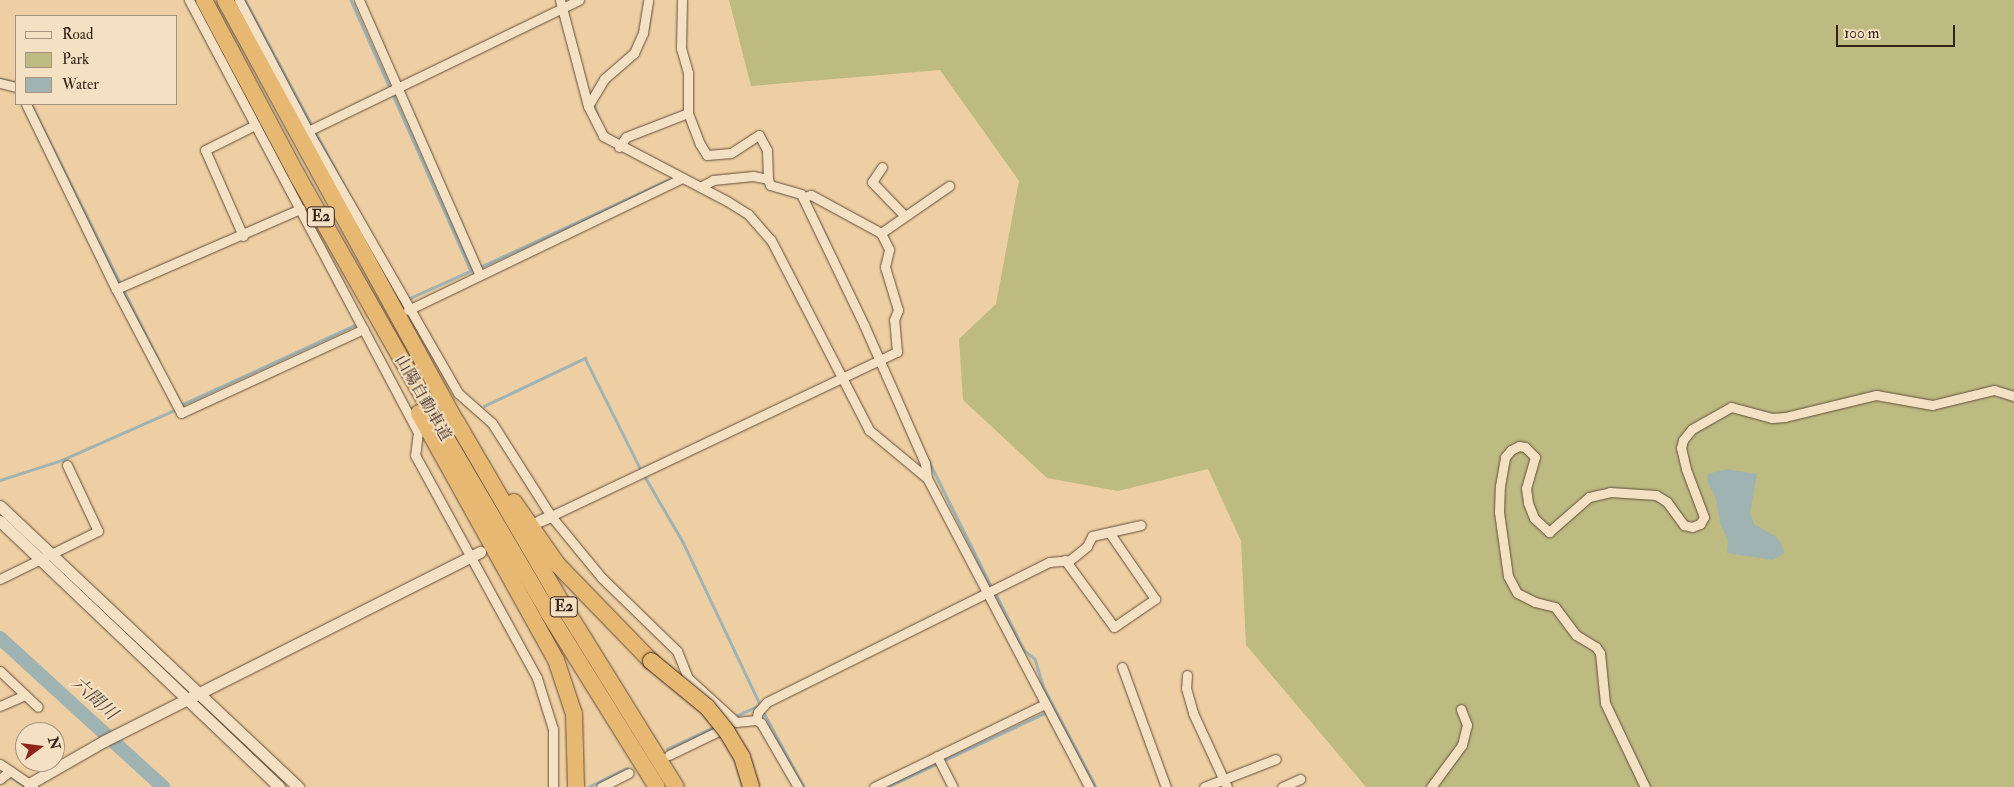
<!DOCTYPE html>
<html>
<head>
<meta charset="utf-8">
<style>
  body { margin:0 }
  #map { position:relative; width:2014px; height:787px; overflow:hidden; background:#eecfa3; font-family:"IM FELL Double Pica","Noto Serif JP",serif }
  div>[style] { position:absolute }
  .green>* { inset:0; background:#bdba82 }
  .water>* { inset:0; background:#a0b3b3 }
  .stream>* { height:2.5px; margin:-1.25px; padding:0 1.25px; transform-origin:1.25px; border-radius:1.25px; background:#a0b3b3 }
  .river>* { height:14px; margin:-7px; padding:0 7px; transform-origin:7px; border-radius:7px; background:#a0b3b3 }
  .roads { filter:drop-shadow(0 0 1px #634d3a) drop-shadow(0 0 1px #634d3a) }
  .minor>* { height:9px; margin:-4.5px; padding:0 4.5px; transform-origin:4.5px; border-radius:4.5px; background:#f4e0c3 }
  .tertiary>* { height:11px; margin:-5.5px; padding:0 5.5px; transform-origin:5.5px; border-radius:5.5px; background:#f4e0c3 }
  .motorway>* { height:16px; margin:-8px; padding:0 8px; transform-origin:8px; border-radius:8px; background:#e7b872 }
  .bridges { filter:drop-shadow(0 0 1px #352217) drop-shadow(0 0 1px #352217) }
  .motorway-bridge>* { height:16px; margin:-8px; padding:0 8px; transform-origin:8px; border-radius:8px; background:#e7b872 }
  span { translate:-50% -50%; white-space:nowrap; text-align:center; line-height:1.15; -webkit-text-stroke:4px #f4e0c3; paint-order:stroke }
  .shield-label span { padding:1px 4px; background:#f4e0c3; border:1px solid; border-radius:4px; -webkit-text-stroke-width:0 }
  .shield-label { font-size:15px; color:#352217; font-weight:700 }
  .street-label { font-size:16px; color:#352217 }
  .water-label { font-size:18px; color:#50463e; font-style:italic }
  .legend { position:absolute; left:15px; top:15px; width:162px; height:90px; box-sizing:border-box; background:#f4e0c3; border:1px solid #a8947e; margin:0; padding:6px 9px; list-style:none; font-size:15px; color:#352217 }
  .legend li { display:flex; align-items:center; gap:10px; height:25px }
  .legend b { width:25px; border:1px solid #a8947e }
  .north { position:absolute; left:15px; top:722px; width:50px; height:50px; box-sizing:border-box; background:#f4e0c3; border:1px solid #a8947e; border-radius:50%; rotate:75deg; font-size:14px; font-weight:700; line-height:20px; text-align:center; color:#352217 }
  .north::after { content:''; display:block; margin:auto; width:18px; height:22px; background:#8f2418; clip-path:polygon(50% 0,100% 100%,50% 72%,0 100%) }
  .scale { position:absolute; left:1836px; top:25px; width:119px; height:22px; box-sizing:border-box; border:2px solid #352217; border-top:0; padding-left:6px; font-size:15px; line-height:18px; white-space:nowrap; color:#352217; -webkit-text-stroke:4px #f4e0c3; paint-order:stroke }
</style>
</head>
<body>
<div id="map">
  <div class="green">
    <i style="clip-path:polygon(729px 0,2014px 0,2014px 787px,1366px 787px,1246px 645px,1241px 541px,1208px 469px,1118px 491px,1047px 478px,963px 400px,959px 339px,996px 304px,1019px 181px,940px 70px,751px 86px)"></i>
  </div>
  <div class="water">
    <i style="clip-path:polygon(1727px 469px,1757px 474px,1750px 513px,1754px 524px,1775px 536px,1781px 543px,1784px 553px,1773px 560px,1727px 553px,1728px 541px,1720px 523px,1716px 498px,1707px 481px,1708px 474px)"></i>
  </div>
  <div class="stream">
    <i style="left:245px;top:0;width:219px;rotate:61.9deg"></i>
    <i style="left:351px;top:0;width:296px;rotate:66.1deg"></i>
    <i style="left:471px;top:271px;width:80px;rotate:155.7deg"></i>
    <i style="left:648px;top:29px;width:24px;rotate:-83deg"></i>
    <i style="left:1px;top:79px;width:16px;rotate:15deg"></i>
    <i style="left:594px;top:103px;width:15px;rotate:74deg"></i>
    <i style="left:31px;top:104px;width:285px;rotate:63.5deg"></i>
    <i style="left:819px;top:222px;width:20px;rotate:63deg"></i>
    <i style="left:478px;top:268px;width:209px;rotate:-24.9deg"></i>
    <i style="left:181px;top:405px;width:194px;rotate:-24.7deg"></i>
    <i style="left:484px;top:406px;width:112px;rotate:-25.4deg"></i>
    <i style="left:585px;top:358px;width:125px;rotate:63.4deg"></i>
    <i style="left:928px;top:459px;width:144px;rotate:63.6deg"></i>
    <i style="left:644px;top:475px;width:78px;rotate:59.8deg"></i>
    <i style="left:683px;top:542px;width:182px;rotate:64.6deg"></i>
    <i style="left:0;top:480px;width:65px;rotate:-17.9deg"></i>
    <i style="left:62px;top:460px;width:126px;rotate:-23.9deg"></i>
    <i style="left:995px;top:592px;width:65px;rotate:63.4deg"></i>
    <i style="left:1024px;top:650px;width:14px;rotate:39deg"></i>
    <i style="left:1035px;top:659px;width:30px;rotate:73deg"></i>
    <i style="left:1044px;top:688px;width:112px;rotate:62.3deg"></i>
    <i style="left:763px;top:711px;width:86px;rotate:61.7deg"></i>
    <i style="left:736px;top:716px;width:26px;rotate:-25deg"></i>
    <i style="left:667px;top:749px;width:52px;rotate:-25.1deg"></i>
    <i style="left:9px;top:775px;width:19px;rotate:35deg"></i>
    <i style="left:588px;top:787px;width:43px;rotate:-26deg"></i>
    <i style="left:887px;top:787px;width:177px;rotate:-25.1deg"></i>
  </div>
  <div class="river">
    <i style="left:0;top:638px;width:221px;rotate:42.4deg"></i>
  </div>
  <div class="roads">
    <div class="minor">
      <i style="left:189px;top:0;width:489px;rotate:62.1deg"></i>
      <i style="left:418px;top:432px;width:23px;rotate:97deg"></i>
      <i style="left:415px;top:455px;width:254px;rotate:61.3deg"></i>
      <i style="left:537px;top:678px;width:53px;rotate:72.6deg"></i>
      <i style="left:553px;top:729px;width:58px;rotate:90deg"></i>
      <i style="left:239px;top:0;width:148px;rotate:62.2deg"></i>
      <i style="left:308px;top:131px;width:302px;rotate:60.2deg"></i>
      <i style="left:458px;top:393px;width:45px;rotate:41.4deg"></i>
      <i style="left:492px;top:423px;width:110px;rotate:57.6deg"></i>
      <i style="left:551px;top:516px;width:80px;rotate:50.6deg"></i>
      <i style="left:602px;top:578px;width:105px;rotate:44.2deg"></i>
      <i style="left:677px;top:651px;width:29px;rotate:68deg"></i>
      <i style="left:688px;top:678px;width:65px;rotate:42.5deg"></i>
      <i style="left:736px;top:722px;width:20px;rotate:-6deg"></i>
      <i style="left:756px;top:720px;width:6px;rotate:31deg"></i>
      <i style="left:761px;top:723px;width:74px;rotate:60deg"></i>
      <i style="left:359px;top:0;width:300px;rotate:66.3deg"></i>
      <i style="left:560px;top:0;width:110px;rotate:75.2deg"></i>
      <i style="left:588px;top:106px;width:34px;rotate:63deg"></i>
      <i style="left:603px;top:136px;width:140px;rotate:27.7deg"></i>
      <i style="left:727px;top:201px;width:25px;rotate:32deg"></i>
      <i style="left:748px;top:214px;width:35px;rotate:49deg"></i>
      <i style="left:771px;top:240px;width:214px;rotate:62.7deg"></i>
      <i style="left:869px;top:430px;width:75px;rotate:39.6deg"></i>
      <i style="left:927px;top:478px;width:349px;rotate:62.3deg"></i>
      <i style="left:682px;top:0;width:48px;rotate:91.2deg"></i>
      <i style="left:681px;top:48px;width:26px;rotate:74deg"></i>
      <i style="left:688px;top:73px;width:40px;rotate:90deg"></i>
      <i style="left:688px;top:113px;width:33px;rotate:69deg"></i>
      <i style="left:700px;top:144px;width:13px;rotate:58deg"></i>
      <i style="left:707px;top:155px;width:24px;rotate:-5deg"></i>
      <i style="left:731px;top:153px;width:33px;rotate:-33deg"></i>
      <i style="left:759px;top:135px;width:17px;rotate:62deg"></i>
      <i style="left:767px;top:150px;width:29px;rotate:88deg"></i>
      <i style="left:0;top:83px;width:16px;rotate:14deg"></i>
      <i style="left:26px;top:104px;width:206px;rotate:64.1deg"></i>
      <i style="left:116px;top:289px;width:140px;rotate:62.3deg"></i>
      <i style="left:181px;top:413px;width:201px;rotate:-24.7deg"></i>
      <i style="left:588px;top:106px;width:31px;rotate:-59deg"></i>
      <i style="left:604px;top:79px;width:40px;rotate:-41deg"></i>
      <i style="left:634px;top:53px;width:22px;rotate:-66deg"></i>
      <i style="left:643px;top:33px;width:33px;rotate:-81deg"></i>
      <i style="left:308px;top:131px;width:301px;rotate:-25.8deg"></i>
      <i style="left:619px;top:147px;width:12px;rotate:-55deg"></i>
      <i style="left:626px;top:137px;width:66px;rotate:-21.2deg"></i>
      <i style="left:882px;top:167px;width:18px;rotate:124deg"></i>
      <i style="left:872px;top:182px;width:46px;rotate:45.9deg"></i>
      <i style="left:700px;top:187px;width:15px;rotate:-28deg"></i>
      <i style="left:713px;top:180px;width:40px;rotate:-5.7deg"></i>
      <i style="left:753px;top:176px;width:15px;rotate:11deg"></i>
      <i style="left:768px;top:179px;width:6px;rotate:72deg"></i>
      <i style="left:770px;top:185px;width:32px;rotate:16deg"></i>
      <i style="left:801px;top:194px;width:145px;rotate:64.3deg"></i>
      <i style="left:864px;top:325px;width:151px;rotate:66.2deg"></i>
      <i style="left:925px;top:463px;width:15px;rotate:82deg"></i>
      <i style="left:881px;top:233px;width:83px;rotate:-34.7deg"></i>
      <i style="left:243px;top:236px;width:94px;rotate:-113.8deg"></i>
      <i style="left:205px;top:150px;width:56px;rotate:-26.6deg"></i>
      <i style="left:116px;top:289px;width:201px;rotate:-23.5deg"></i>
      <i style="left:408px;top:310px;width:304px;rotate:-25.7deg"></i>
      <i style="left:551px;top:516px;width:383px;rotate:-25.4deg"></i>
      <i style="left:897px;top:352px;width:32px;rotate:-95deg"></i>
      <i style="left:894px;top:320px;width:11px;rotate:-68deg"></i>
      <i style="left:898px;top:310px;width:45px;rotate:-106.8deg"></i>
      <i style="left:885px;top:267px;width:18px;rotate:-77deg"></i>
      <i style="left:889px;top:249px;width:18px;rotate:-117deg"></i>
      <i style="left:881px;top:233px;width:80px;rotate:-151.5deg"></i>
      <i style="left:811px;top:195px;width:8px;rotate:166deg"></i>
      <i style="left:1065px;top:560px;width:83px;rotate:53.8deg"></i>
      <i style="left:1114px;top:627px;width:50px;rotate:-34.3deg"></i>
      <i style="left:1155px;top:599px;width:81px;rotate:-124.5deg"></i>
      <i style="left:0;top:579px;width:109px;rotate:-26.1deg"></i>
      <i style="left:98px;top:531px;width:73px;rotate:-115.2deg"></i>
      <i style="left:1122px;top:667px;width:128px;rotate:69.9deg"></i>
      <i style="left:0;top:671px;width:52px;rotate:43.5deg"></i>
      <i style="left:1187px;top:675px;width:13px;rotate:94deg"></i>
      <i style="left:1186px;top:688px;width:26px;rotate:74deg"></i>
      <i style="left:1193px;top:713px;width:81px;rotate:65.3deg"></i>
      <i style="left:0;top:706px;width:27px;rotate:-24deg"></i>
      <i style="left:756px;top:720px;width:8px;rotate:-76deg"></i>
      <i style="left:758px;top:712px;width:13px;rotate:-48deg"></i>
      <i style="left:767px;top:702px;width:315px;rotate:-26.4deg"></i>
      <i style="left:1049px;top:562px;width:21px;rotate:-5deg"></i>
      <i style="left:1070px;top:560px;width:22px;rotate:-39deg"></i>
      <i style="left:1087px;top:546px;width:11px;rotate:-63deg"></i>
      <i style="left:1092px;top:536px;width:50px;rotate:-12.7deg"></i>
      <i style="left:669px;top:755px;width:64px;rotate:-25.8deg"></i>
      <i style="left:937px;top:756px;width:35px;rotate:63deg"></i>
      <i style="left:0;top:764px;width:40px;rotate:34deg"></i>
      <i style="left:0;top:779px;width:13px;rotate:-39deg"></i>
      <i style="left:601px;top:787px;width:31px;rotate:-27deg"></i>
      <i style="left:874px;top:787px;width:190px;rotate:-25.9deg"></i>
      <i style="left:1204px;top:787px;width:77px;rotate:-21.3deg"></i>
      <i style="left:1282px;top:787px;width:20px;rotate:-24deg"></i>
      <i style="left:1431px;top:787px;width:52px;rotate:-53.6deg"></i>
      <i style="left:1462px;top:745px;width:21px;rotate:-76deg"></i>
      <i style="left:1467px;top:725px;width:17px;rotate:-111deg"></i>
      <i style="left:1645px;top:787px;width:93px;rotate:-115.5deg"></i>
      <i style="left:1605px;top:703px;width:50px;rotate:-95.7deg"></i>
      <i style="left:1600px;top:653px;width:7px;rotate:-124deg"></i>
      <i style="left:1596px;top:647px;width:23px;rotate:-149deg"></i>
      <i style="left:1576px;top:635px;width:35px;rotate:-127deg"></i>
      <i style="left:1555px;top:607px;width:21px;rotate:-166deg"></i>
      <i style="left:1535px;top:602px;width:20px;rotate:-153deg"></i>
      <i style="left:1517px;top:593px;width:19px;rotate:-118deg"></i>
      <i style="left:1508px;top:576px;width:65px;rotate:-98deg"></i>
      <i style="left:1499px;top:512px;width:26px;rotate:-88deg"></i>
      <i style="left:1500px;top:486px;width:29px;rotate:-80deg"></i>
      <i style="left:1505px;top:457px;width:9px;rotate:-49deg"></i>
      <i style="left:1511px;top:450px;width:9px;rotate:-27deg"></i>
      <i style="left:1519px;top:446px;width:6px;rotate:9deg"></i>
      <i style="left:1525px;top:447px;width:14px;rotate:45deg"></i>
      <i style="left:1535px;top:457px;width:32px;rotate:106deg"></i>
      <i style="left:1526px;top:488px;width:15px;rotate:82deg"></i>
      <i style="left:1528px;top:503px;width:16px;rotate:68deg"></i>
      <i style="left:1534px;top:518px;width:21px;rotate:43deg"></i>
      <i style="left:1549px;top:532px;width:53px;rotate:-41.2deg"></i>
      <i style="left:1589px;top:497px;width:22px;rotate:-13deg"></i>
      <i style="left:1610px;top:492px;width:46px;rotate:3.7deg"></i>
      <i style="left:1656px;top:495px;width:13px;rotate:32deg"></i>
      <i style="left:1667px;top:502px;width:29px;rotate:54deg"></i>
      <i style="left:1684px;top:525px;width:8px;rotate:14deg"></i>
      <i style="left:1692px;top:527px;width:9px;rotate:-21deg"></i>
      <i style="left:1700px;top:524px;width:8px;rotate:-60deg"></i>
      <i style="left:1704px;top:517px;width:51px;rotate:-110.6deg"></i>
      <i style="left:1686px;top:469px;width:22px;rotate:-103deg"></i>
      <i style="left:1681px;top:448px;width:8px;rotate:-76deg"></i>
      <i style="left:1683px;top:440px;width:14px;rotate:-51deg"></i>
      <i style="left:1692px;top:429px;width:45px;rotate:-29.4deg"></i>
      <i style="left:1731px;top:407px;width:42px;rotate:15deg"></i>
      <i style="left:1772px;top:418px;width:13px;rotate:-4deg"></i>
      <i style="left:1785px;top:417px;width:94px;rotate:-13.6deg"></i>
      <i style="left:1876px;top:395px;width:57px;rotate:10.1deg"></i>
      <i style="left:1932px;top:405px;width:64px;rotate:-13.6deg"></i>
      <i style="left:1994px;top:390px;width:21px;rotate:17deg"></i>
    </div>
    <div class="tertiary">
      <i style="left:0;top:506px;width:410px;rotate:43.3deg"></i>
      <i style="left:0;top:521px;width:385px;rotate:43.6deg"></i>
      <i style="left:539px;top:521px;width:13px;rotate:-23deg"></i>
      <i style="left:29px;top:784px;width:86px;rotate:-29.8deg"></i>
      <i style="left:104px;top:741px;width:421px;rotate:-26.7deg"></i>
    </div>
    <div class="motorway">
      <i style="left:204px;top:0;width:200px;rotate:62deg"></i>
      <i style="left:298px;top:177px;width:292px;rotate:60.4deg"></i>
      <i style="left:442px;top:431px;width:210px;rotate:59.6deg"></i>
      <i style="left:548px;top:612px;width:206px;rotate:58.1deg"></i>
      <i style="left:225px;top:0;width:482px;rotate:61.3deg"></i>
      <i style="left:457px;top:423px;width:211px;rotate:59.8deg"></i>
      <i style="left:563px;top:605px;width:214px;rotate:58.2deg"></i>
      <i style="left:419px;top:413px;width:282px;rotate:61deg"></i>
      <i style="left:556px;top:660px;width:57px;rotate:71.6deg"></i>
      <i style="left:574px;top:714px;width:73px;rotate:88.4deg"></i>
      <i style="left:514px;top:502px;width:75px;rotate:55.3deg"></i>
      <i style="left:557px;top:564px;width:135px;rotate:45.9deg"></i>
    </div>
  </div>
  <div class="bridges">
    <div class="motorway-bridge">
      <i style="left:651px;top:661px;width:72px;rotate:39.4deg"></i>
      <i style="left:707px;top:707px;width:32px;rotate:51deg"></i>
      <i style="left:727px;top:732px;width:29px;rotate:59deg"></i>
      <i style="left:742px;top:757px;width:31px;rotate:73deg"></i>
    </div>
  </div>
  <div class="shield-label">
    <span style="left:321px;top:217px">E2</span>
    <span style="left:564px;top:607px">E2</span>
  </div>
  <div class="street-label">
    <span style="left:423px;top:398px;rotate:60deg">山陽自動車道</span>
  </div>
  <div class="water-label">
    <span style="left:94px;top:699px;rotate:42deg">六間川</span>
  </div>
  <ul class="legend">
  <li><b style="height:6px;background:#f4e0c3"></b>Road</li>
  <li><b style="height:14px;background:#bdba82"></b>Park</li>
  <li><b style="height:14px;background:#a0b3b3"></b>Water</li>
  </ul>
  <div class="north">N</div>
  <div class="scale">100 m</div>
</div>
</body>
</html>
